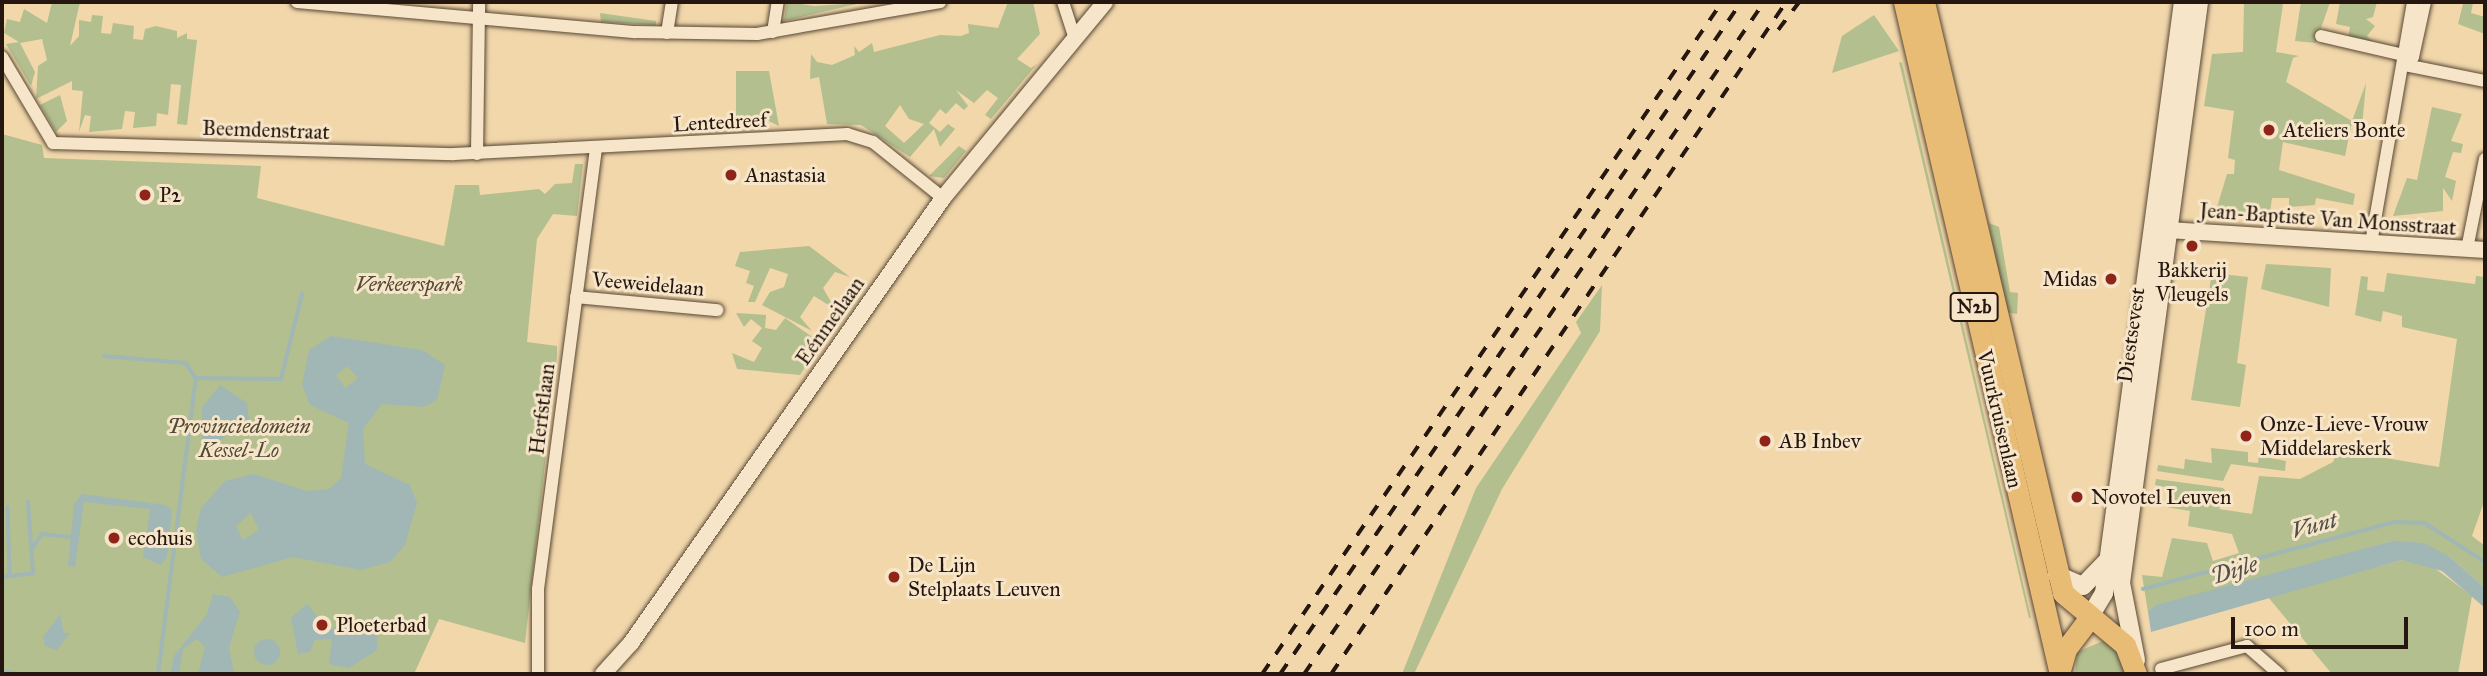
<!DOCTYPE html>
<html>
<head>
<meta charset="utf-8">
<style>
  body { margin:0 }
  #map { position:relative; width:2487px; height:676px; overflow:hidden; background:#f1d7aa; font-family:"IM FELL Great Primer",serif }
  div>[style] { position:absolute }
  .green>* { inset:0; background:#b3bf8e }
  .water>* { inset:0; background:#a0b7b5 }
  .round { border-radius:50% }
  .stream>* { height:3.5px; margin:-1.75px; padding:0 1.75px; transform-origin:1.75px; border-radius:1.75px; background:#a0b7b5 }
  .roads { filter:drop-shadow(0 0 2px #584736) drop-shadow(0 0 2px #584736) }
  .minor>* { height:12px; margin:-6px; padding:0 6px; transform-origin:6px; border-radius:6px; background:#f6e5c8 }
  .tertiary>* { height:16px; margin:-8px; padding:0 8px; transform-origin:8px; border-radius:8px; background:#f6e5c8 }
  .secondary>* { height:18px; margin:-9px; padding:0 9px; transform-origin:9px; border-radius:9px; background:#f6e5c8 }
  .primary>* { height:21px; margin:-10.5px; padding:0 10.5px; transform-origin:10.5px; border-radius:10.5px; background:#e8bc75 }
  .rail>* { height:3.5px; margin-top:-1.75px; transform-origin:0; background:repeating-linear-gradient(90deg,#251710 0 12px,transparent 0 24px) }
  .dots>* { width:19px; height:19px; translate:-50% -50%; box-sizing:border-box; border:4px solid #f6e5c8; border-radius:50% }
  span { translate:-50% -50%; white-space:nowrap; text-align:center; line-height:1.15; -webkit-text-stroke:6px #f6e5c8; paint-order:stroke }
  .shield-label span { padding:2px 5px; background:#f6e5c8; border:2px solid; border-radius:5px; -webkit-text-stroke-width:0 }
  .shield-label { font-size:19px; color:#251710; font-weight:700 }
  .street-label { font-size:21px; color:#251710 }
  .poi-label { font-size:21px; color:#251710 }
  .left { translate:0 -50%; text-align:left }
  .right { translate:-100% -50%; text-align:right }
  .park-label { font-size:21px; color:#504936; font-style:italic }
  .water-label { font-size:23px; color:#504f4a; font-style:italic }
  .frame { position:absolute; inset:0; border:4px solid #251710; pointer-events:none }
  .scale { position:absolute; left:2231px; top:617px; width:177px; height:32px; box-sizing:border-box; border:4px solid #251710; border-top:0; padding-left:9px; font-size:21px; line-height:24px; white-space:nowrap; color:#251710; -webkit-text-stroke:5px #f6e5c8; paint-order:stroke }
</style>
</head>
<body>
<div id="map">
  <div class="green">
    <i style="clip-path:polygon(52px 2px,80px 2px,70px 46px,79px 36px,79px 20px,91px 22px,92px 15px,103px 16px,101px 33px,111px 34px,113px 23px,134px 26px,133px 39px,143px 40px,145px 29px,156px 26px,177px 31px,177px 38px,187px 33px,187px 39px,197px 40px,187px 125px,177px 124px,181px 85px,171px 84px,168px 115px,157px 113px,156px 126px,133px 128px,135px 112px,125px 111px,122px 129px,89px 132px,91px 116px,85px 115px,79px 132px,83px 91px,72px 90px,72px 81px,36px 99px,38px 66px,47px 60px,42px 39px,20px 43px,35px 72px,31px 86px,6px 44px,19px 42px,4px 33px,7px 19px,20px 22px,24px 9px,47px 23px)"></i>
    <i style="clip-path:polygon(787px 2px,814px 6px,861px 3px,784px 21px)"></i>
    <i style="clip-path:polygon(evenodd,1008px 2px,1033px 2px,1040px 34px,1017px 59px,1031px 68px,1037px 64px,991px 119px,985px 115px,998px 98px,987px 90px,974px 103px,956px 90px,968px 106px,964px 110px,956px 103px,946px 114px,940px 109px,929px 123px,940px 132px,948px 124px,955px 129px,940px 147px,934px 129px,910px 157px,861px 125px,827px 124px,819px 77px,810px 79px,811px 54px,817px 62px,832px 65px,855px 55px,854px 46px,859px 52px,872px 43px,874px 52px,940px 35px,961px 36px,969px 33px,968px 24px,998px 28px,1008px 2px,900px 105px,909px 119px,924px 124px,904px 143px,885px 126px,900px 105px)"></i>
    <i style="clip-path:polygon(2244px 2px,2283px 4px,2276px 52px,2299px 56px,2293px 58px,2286px 82px,2352px 121px,2366px 83px,2362px 127px,2352px 122px,2345px 156px,2283px 142px,2279px 170px,2355px 194px,2353px 205px,2316px 198px,2315px 205px,2289px 207px,2289px 198px,2272px 198px,2269px 219px,2215px 214px,2227px 174px,2234px 174px,2235px 160px,2228px 158px,2234px 111px,2204px 106px,2212px 54px,2243px 52px)"></i>
    <i style="clip-path:polygon(2301px 2px,2330px 2px,2316px 43px,2295px 41px)"></i>
    <i style="clip-path:polygon(2340px 2px,2377px 2px,2373px 17px,2366px 19px,2375px 26px,2367px 36px,2375px 44px,2348px 38px,2350px 27px,2336px 24px)"></i>
    <i style="clip-path:polygon(2473px 3px,2471px 13px,2485px 17px,2485px 34px,2458px 24px,2463px 4px)"></i>
    <i style="clip-path:polygon(600px 13px,656px 21px,656px 25px,601px 22px)"></i>
    <i style="clip-path:polygon(1874px 15px,1899px 51px,1832px 73px,1842px 36px)"></i>
    <i style="clip-path:polygon(1899px 62px,1902px 63px,2031px 618px,2029px 618px)"></i>
    <i style="clip-path:polygon(736px 71px,769px 71px,779px 126px,756px 115px,756px 126px,736px 128px)"></i>
    <i style="clip-path:polygon(60px 95px,67px 121px,56px 132px,40px 105px)"></i>
    <i style="clip-path:polygon(2432px 107px,2462px 114px,2451px 141px,2463px 144px,2461px 153px,2453px 152px,2445px 177px,2456px 181px,2452px 201px,2443px 188px,2443px 211px,2393px 216px,2407px 178px,2417px 180px)"></i>
    <i style="clip-path:polygon(2px 134px,42px 145px,44px 158px,261px 166px,257px 198px,444px 246px,455px 185px,479px 185px,480px 195px,539px 189px,545px 194px,555px 184px,572px 183px,575px 164px,583px 164px,577px 216px,553px 214px,537px 239px,527px 342px,557px 346px,557px 355px,525px 643px,439px 619px,414px 674px,2px 674px)"></i>
    <i style="clip-path:polygon(959px 146px,966px 151px,944px 178px,929px 176px)"></i>
    <i style="clip-path:polygon(1982px 188px,1989px 223px,1999px 227px,2010px 292px,2018px 293px,2017px 314px,2005px 312px)"></i>
    <i style="clip-path:polygon(809px 246px,850px 277px,835px 272px,823px 288px,835px 309px,814px 296px,800px 317px,812px 331px,762px 305px,770px 292px,784px 287px,788px 274px,770px 268px,755px 302px,748px 302px,754px 286px,746px 283px,750px 271px,735px 266px,740px 252px)"></i>
    <i style="clip-path:polygon(2266px 264px,2331px 268px,2329px 307px,2261px 289px)"></i>
    <i style="clip-path:polygon(2212px 273px,2248px 277px,2237px 363px,2246px 365px,2240px 407px,2191px 400px)"></i>
    <i style="clip-path:polygon(2387px 273px,2475px 284px,2476px 276px,2485px 277px,2485px 499px,2472px 536px,2485px 546px,2485px 588px,2450px 557px,2392px 541px,2148px 612px,2142px 575px,2162px 577px,2172px 538px,2207px 543px,2213px 561px,2239px 553px,2232px 534px,2188px 526px,2190px 511px,2166px 507px,2169px 488px,2155px 485px,2156px 479px,2223px 488px,2229px 495px,2219px 509px,2252px 514px,2259px 476px,2300px 479px,2333px 462px,2338px 450px,2439px 467px,2457px 339px,2402px 327px,2402px 316px,2383px 311px,2381px 322px,2355px 315px,2361px 276px,2368px 277px,2367px 290px,2384px 292px)"></i>
    <i style="clip-path:polygon(1602px 285px,1600px 331px,1502px 489px,1414px 674px,1402px 674px,1476px 488px,1581px 333px,1576px 322px)"></i>
    <i style="clip-path:polygon(736px 313px,766px 315px,765px 328px,776px 330px,785px 318px,821px 343px,800px 375px,737px 369px,732px 353px,754px 362px,762px 348px,752px 341px,762px 328px,751px 319px,744px 327px)"></i>
    <i style="clip-path:polygon(2211px 448px,2248px 452px,2248px 462px,2258px 463px,2259px 456px,2286px 461px,2285px 471px,2231px 464px,2223px 481px,2157px 471px,2158px 465px,2184px 469px,2185px 459px,2212px 463px)"></i>
    <i style="clip-path:polygon(2402px 560px,2425px 561px,2472px 596px,2458px 674px,2332px 674px,2268px 597px)"></i>
    <i style="clip-path:polygon(2103px 641px,2119px 651px,2127px 674px,2075px 674px,2077px 652px)"></i>
  </div>
  <div class="water">
    <i style="clip-path:polygon(evenodd,331px 336px,422px 350px,445px 365px,437px 400px,424px 407px,382px 404px,363px 429px,365px 464px,410px 485px,417px 503px,405px 545px,390px 562px,361px 570px,293px 557px,222px 577px,201px 559px,196px 530px,201px 508px,225px 481px,254px 474px,307px 491px,329px 489px,341px 478px,349px 423px,310px 405px,302px 385px,309px 350px,331px 336px,347px 366px,358px 378px,345px 388px,336px 375px,347px 366px,331px 336px,251px 513px,259px 530px,243px 540px,236px 526px,251px 513px)"></i>
    <i style="clip-path:polygon(220px 385px,247px 403px,249px 419px,203px 453px,202px 407px)"></i>
    <i style="clip-path:polygon(82px 494px,166px 505px,172px 511px,167px 558px,160px 565px,143px 557px,150px 509px,84px 502px,75px 567px,68px 566px,74px 504px)"></i>
    <i style="clip-path:polygon(2392px 541px,2424px 543px,2450px 557px,2485px 588px,2485px 608px,2442px 571px,2402px 560px,2151px 632px,2148px 612px,2156px 605px)"></i>
    <i style="clip-path:polygon(213px 594px,230px 597px,240px 612px,229px 647px,234px 674px,198px 674px,205px 647px,197px 639px,183px 649px,179px 674px,170px 674px,174px 656px,207px 614px)"></i>
    <i style="clip-path:polygon(307px 604px,328px 630px,347px 623px,364px 634px,369px 622px,378px 622px,377px 650px,349px 668px,329px 664px,332px 639px,315px 640px,310px 652px,298px 654px,291px 618px)"></i>
    <i style="clip-path:polygon(60px 614px,64px 633px,70px 633px,57px 650px,45px 646px,43px 637px)"></i>
    <i class="round" style="left:254px;top:639px;width:26px;height:26px"></i>
  </div>
  <div class="stream">
    <i style="left:104px;top:356px;width:82px;rotate:4.9deg"></i>
    <i style="left:186px;top:363px;width:17px;rotate:57deg"></i>
    <i style="left:8px;top:507px;width:68px;rotate:88.3deg"></i>
    <i style="left:32px;top:549px;width:18px;rotate:-56deg"></i>
    <i style="left:42px;top:534px;width:29px;rotate:6deg"></i>
    <i style="left:2px;top:577px;width:31px;rotate:-7deg"></i>
    <i style="left:33px;top:573px;width:71px;rotate:-94deg"></i>
    <i style="left:2143px;top:589px;width:260px;rotate:-14.9deg"></i>
    <i style="left:2394px;top:522px;width:31px;rotate:2deg"></i>
    <i style="left:2425px;top:523px;width:72px;rotate:33deg"></i>
    <i style="left:2px;top:671px;width:20px;rotate:9deg"></i>
    <i style="left:158px;top:674px;width:298px;rotate:-82.7deg"></i>
    <i style="left:196px;top:378px;width:85px;rotate:0.7deg"></i>
    <i style="left:281px;top:379px;width:88px;rotate:-76.1deg"></i>
  </div>
  <div class="roads">
    <div class="minor">
      <i style="left:297px;top:2px;width:340px;rotate:5.1deg"></i>
      <i style="left:636px;top:32px;width:121px;rotate:0.9deg"></i>
      <i style="left:757px;top:34px;width:186px;rotate:-9.9deg"></i>
      <i style="left:1063px;top:2px;width:38px;rotate:72deg"></i>
      <i style="left:773px;top:32px;width:30px;rotate:-81deg"></i>
      <i style="left:667px;top:33px;width:31px;rotate:-81deg"></i>
      <i style="left:2321px;top:36px;width:84px;rotate:13deg"></i>
      <i style="left:2px;top:57px;width:100px;rotate:59.3deg"></i>
      <i style="left:53px;top:143px;width:401px;rotate:1.6deg"></i>
      <i style="left:454px;top:154px;width:394px;rotate:-2.9deg"></i>
      <i style="left:847px;top:134px;width:27px;rotate:17deg"></i>
      <i style="left:873px;top:142px;width:90px;rotate:38.7deg"></i>
      <i style="left:2405px;top:65px;width:82px;rotate:11.3deg"></i>
      <i style="left:2405px;top:65px;width:11px;rotate:-45deg"></i>
      <i style="left:2413px;top:57px;width:56px;rotate:-77.7deg"></i>
      <i style="left:477px;top:154px;width:152px;rotate:-89.2deg"></i>
      <i style="left:2371px;top:243px;width:245px;rotate:-80.1deg"></i>
      <i style="left:2467px;top:249px;width:92px;rotate:-78.7deg"></i>
      <i style="left:576px;top:297px;width:142px;rotate:5.3deg"></i>
      <i style="left:2161px;top:669px;width:89px;rotate:-15deg"></i>
      <i style="left:2247px;top:646px;width:43px;rotate:41.2deg"></i>
      <i style="left:538px;top:674px;width:85px;rotate:-90deg"></i>
      <i style="left:538px;top:589px;width:444px;rotate:-82.5deg"></i>
    </div>
    <div class="tertiary">
      <i style="left:2168px;top:230px;width:318px;rotate:3.6deg"></i>
      <i style="left:603px;top:674px;width:42px;rotate:-47.9deg"></i>
      <i style="left:631px;top:643px;width:543px;rotate:-54.96deg"></i>
      <i style="left:943px;top:198px;width:254px;rotate:-50.4deg"></i>
    </div>
    <div class="secondary">
      <i style="left:2057px;top:575px;width:28px;rotate:23deg"></i>
      <i style="left:2083px;top:586px;width:33px;rotate:-46deg"></i>
      <i style="left:2089px;top:618px;width:29px;rotate:-59deg"></i>
      <i style="left:2104px;top:593px;width:596px;rotate:-82.39deg"></i>
      <i style="left:2136px;top:660px;width:78px;rotate:-101deg"></i>
      <i style="left:2121px;top:583px;width:586px;rotate:-82.35deg"></i>
    </div>
    <div class="primary">
      <i style="left:1904px;top:2px;width:690px;rotate:76.93deg"></i>
      <i style="left:1924px;top:2px;width:607px;rotate:76.76deg"></i>
      <i style="left:2063px;top:593px;width:81px;rotate:40deg"></i>
      <i style="left:2125px;top:645px;width:31px;rotate:69deg"></i>
      <i style="left:2060px;top:670px;width:22px;rotate:-74deg"></i>
      <i style="left:2066px;top:649px;width:39px;rotate:-53deg"></i>
    </div>
  </div>
  <div class="rail">
    <i style="left:1778px;top:30px;width:35px;rotate:-53deg"></i>
    <i style="left:1262px;top:674px;width:814px;rotate:-55.61deg"></i>
    <i style="left:1280px;top:674px;width:815px;rotate:-55.55deg"></i>
    <i style="left:1304px;top:674px;width:814px;rotate:-55.61deg"></i>
    <i style="left:1331px;top:674px;width:812px;rotate:-55.9deg"></i>
  </div>
  <div class="dots">
    <i style="left:2269px;top:130px;background:#8f2418"></i>
    <i style="left:731px;top:175px;background:#8f2418"></i>
    <i style="left:145px;top:195px;background:#8f2418"></i>
    <i style="left:2192px;top:246px;background:#8f2418"></i>
    <i style="left:2111px;top:279px;background:#8f2418"></i>
    <i style="left:2246px;top:436px;background:#8f2418"></i>
    <i style="left:1765px;top:441px;background:#8f2418"></i>
    <i style="left:2077px;top:497px;background:#8f2418"></i>
    <i style="left:114px;top:538px;background:#8f2418"></i>
    <i style="left:894px;top:577px;background:#8f2418"></i>
    <i style="left:322px;top:625px;background:#8f2418"></i>
  </div>
  <div class="shield-label">
    <span style="left:1974px;top:307px">N2b</span>
  </div>
  <div class="street-label">
    <span style="left:720px;top:122px;rotate:-3deg">Lentedreef</span>
    <span style="left:266px;top:130px;rotate:2deg">Beemdenstraat</span>
    <span style="left:2328px;top:219px;rotate:4deg">Jean-Baptiste Van Monsstraat</span>
    <span style="left:648px;top:284px;rotate:5deg">Veeweidelaan</span>
    <span style="left:830px;top:321px;rotate:-55deg">Eénmeilaan</span>
    <span style="left:2131px;top:335px;rotate:-82deg">Diestsevest</span>
    <span style="left:542px;top:409px;rotate:-83deg">Herfstlaan</span>
    <span style="left:2000px;top:419px;rotate:77deg">Vuurkruisenlaan</span>
  </div>
  <div class="poi-label">
    <span class="left" style="left:2283px;top:130px">Ateliers Bonte</span>
    <span class="left" style="left:745px;top:175px">Anastasia</span>
    <span class="left" style="left:159px;top:195px">P2</span>
    <span style="left:2192px;top:282px">Bakkerij<br>Vleugels</span>
    <span class="right" style="left:2097px;top:279px">Midas</span>
    <span class="left" style="left:2260px;top:436px">Onze-Lieve-Vrouw<br>Middelareskerk</span>
    <span class="left" style="left:1779px;top:441px">AB Inbev</span>
    <span class="left" style="left:2091px;top:497px">Novotel Leuven</span>
    <span class="left" style="left:128px;top:538px">ecohuis</span>
    <span class="left" style="left:908px;top:577px">De Lijn<br>Stelplaats Leuven</span>
    <span class="left" style="left:336px;top:625px">Ploeterbad</span>
  </div>
  <div class="park-label">
    <span style="left:409px;top:284px">Verkeerspark</span>
    <span style="left:239px;top:438px">Provinciedomein<br>Kessel-Lo</span>
  </div>
  <div class="water-label">
    <span style="left:2314px;top:525px;rotate:-15deg">Vunt</span>
    <span style="left:2234px;top:570px;rotate:-17deg">Dijle</span>
  </div>
  <div class="frame"></div>
  <div class="scale">100 m</div>
</div>
</body>
</html>
